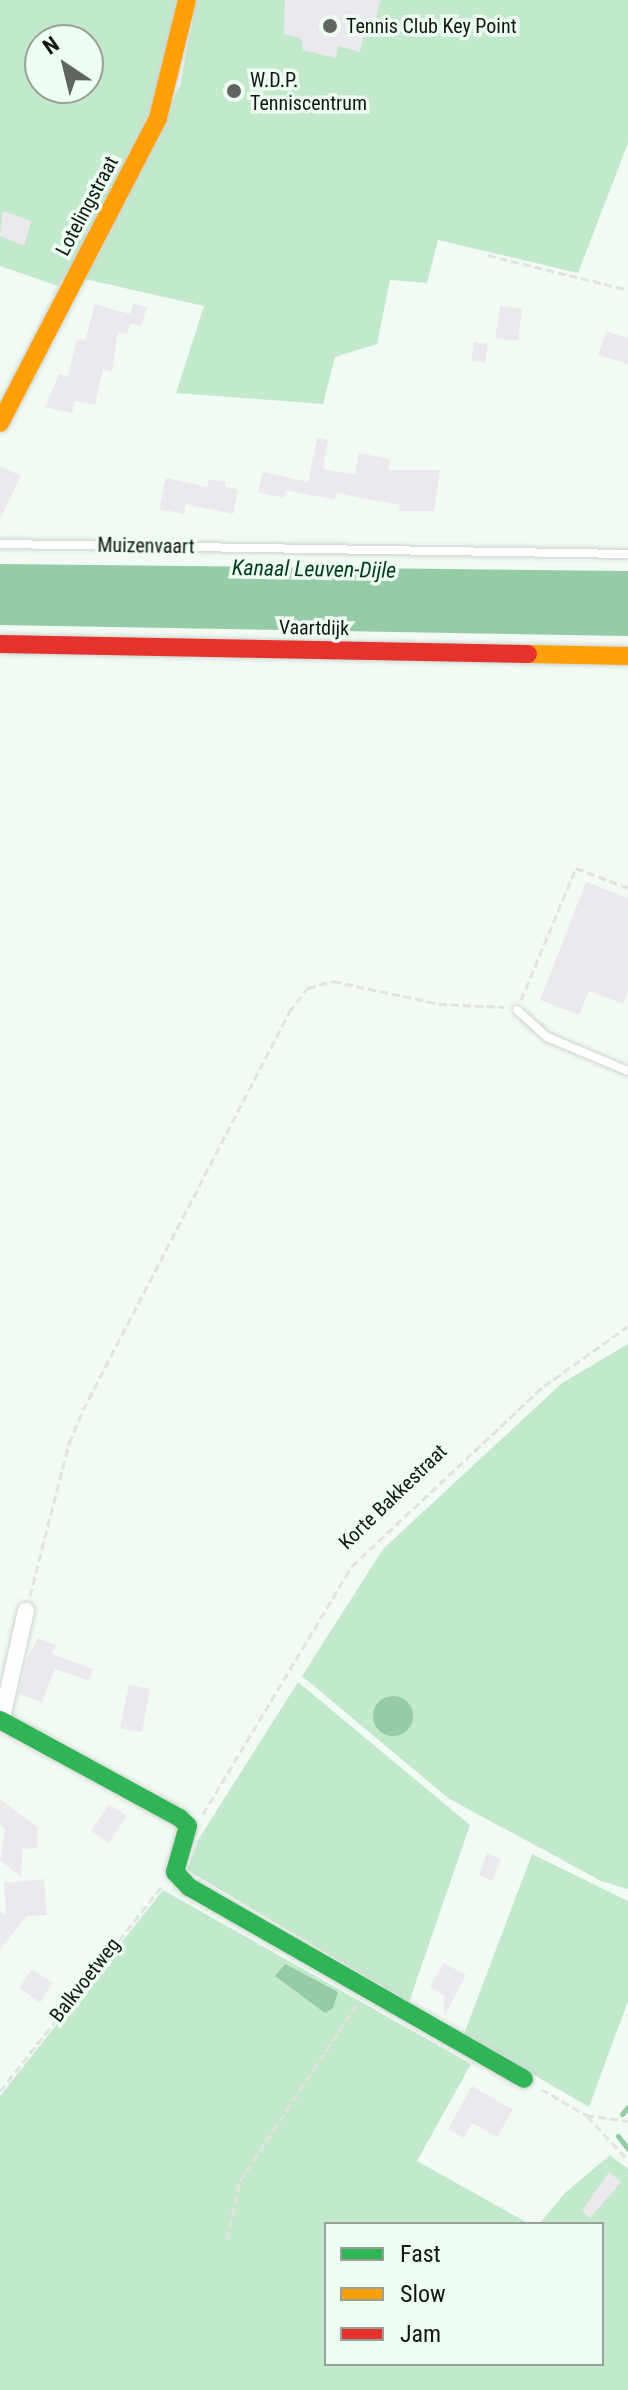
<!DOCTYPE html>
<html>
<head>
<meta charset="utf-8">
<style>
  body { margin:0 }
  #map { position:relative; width:628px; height:2390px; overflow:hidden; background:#f2faf4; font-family:"Roboto Condensed",sans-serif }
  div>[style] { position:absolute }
  .green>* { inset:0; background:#c3e9cd }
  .water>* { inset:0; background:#95cba5 }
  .round { border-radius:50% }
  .stream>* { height:5px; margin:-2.5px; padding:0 2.5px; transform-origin:2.5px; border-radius:2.5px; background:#95cba5 }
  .building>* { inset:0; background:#ece9ee }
  .path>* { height:3px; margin-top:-1.5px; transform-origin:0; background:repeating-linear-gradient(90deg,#e1e3e1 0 8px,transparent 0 12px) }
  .roads { filter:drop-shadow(0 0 2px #ced5d0) drop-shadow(0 0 2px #ced5d0) }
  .lane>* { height:8px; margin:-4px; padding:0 4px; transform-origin:4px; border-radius:4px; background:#fdfefd }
  .street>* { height:16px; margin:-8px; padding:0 8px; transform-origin:8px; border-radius:8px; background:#fdfefd }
  .fast>* { height:18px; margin:-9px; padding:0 9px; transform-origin:9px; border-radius:9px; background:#30b455 }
  .slow>* { height:18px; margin:-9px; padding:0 9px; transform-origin:9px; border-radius:9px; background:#ff9f0a }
  .jam>* { height:18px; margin:-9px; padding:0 9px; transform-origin:9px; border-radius:9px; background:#e5322d }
  .dots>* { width:22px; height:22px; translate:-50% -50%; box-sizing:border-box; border:4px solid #effef3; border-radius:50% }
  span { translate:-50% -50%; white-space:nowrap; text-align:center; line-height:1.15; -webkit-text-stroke:7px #effef3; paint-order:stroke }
  .poi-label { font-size:20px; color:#101712 }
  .left { translate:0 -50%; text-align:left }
  .street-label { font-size:20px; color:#101712 }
  .water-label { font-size:22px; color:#003c1a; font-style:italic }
  .legend { position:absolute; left:324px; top:2222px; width:280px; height:144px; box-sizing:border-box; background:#effef3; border:2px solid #96a299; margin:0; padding:10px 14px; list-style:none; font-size:24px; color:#101712 }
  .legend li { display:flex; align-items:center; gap:16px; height:40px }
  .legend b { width:40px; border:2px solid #96a299 }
  .north { position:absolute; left:24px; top:24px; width:80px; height:80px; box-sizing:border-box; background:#effef3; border:2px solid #96a299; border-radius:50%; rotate:325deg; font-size:22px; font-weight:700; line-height:32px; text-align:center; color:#101712 }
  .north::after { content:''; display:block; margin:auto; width:28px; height:36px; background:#5f6661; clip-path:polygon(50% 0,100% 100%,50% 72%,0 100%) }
</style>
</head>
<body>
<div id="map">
  <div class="green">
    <i style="clip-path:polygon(evenodd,0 0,179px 0,168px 73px,91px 240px,58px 286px,0 266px,0 0,40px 40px,88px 40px,88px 88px,40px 88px,40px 40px)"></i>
    <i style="clip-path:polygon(196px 0,628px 0,628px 143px,578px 273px,438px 240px,427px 283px,390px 280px,377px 344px,335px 357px,323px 404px,176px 393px,204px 306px,80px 278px,180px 86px)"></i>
    <i style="clip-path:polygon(628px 1344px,628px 1889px,601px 1881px,448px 1798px,302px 1676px,383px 1549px,562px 1383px)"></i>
    <i style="clip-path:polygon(298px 1682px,470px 1825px,409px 2002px,187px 1870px,198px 1840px)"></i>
    <i style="clip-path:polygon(532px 1854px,628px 1901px,628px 2001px,589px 2107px,464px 2034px)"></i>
    <i style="clip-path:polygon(163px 1890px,471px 2064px,417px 2161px,526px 2222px,326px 2224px,326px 2364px,602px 2364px,602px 2224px,539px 2224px,565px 2193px,610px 2155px,628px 2169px,628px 2390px,0 2390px,0 2096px)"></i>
  </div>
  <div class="water">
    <i style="clip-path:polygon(0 564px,628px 571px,628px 636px,0 625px)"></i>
    <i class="round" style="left:373px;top:1696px;width:40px;height:40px"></i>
    <i style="clip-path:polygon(285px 1964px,338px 1992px,333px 2008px,325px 2013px,275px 1976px)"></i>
  </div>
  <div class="stream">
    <i style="left:622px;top:2114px;width:9px;rotate:-49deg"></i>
    <i style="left:618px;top:2136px;width:16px;rotate:52deg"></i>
  </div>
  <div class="building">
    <i style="clip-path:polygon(285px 0,380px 0,372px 37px,364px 35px,360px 52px,338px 46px,336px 58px,303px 50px,301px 38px,284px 34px)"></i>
    <i style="clip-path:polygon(3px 211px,31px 221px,24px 246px,0 236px)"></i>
    <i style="clip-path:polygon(95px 304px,130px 314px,133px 304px,147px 307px,141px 326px,131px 323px,127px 334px,118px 332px,112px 371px,103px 369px,95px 405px,75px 401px,72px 413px,45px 407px,59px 374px,68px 376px,77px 339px,85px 341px)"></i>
    <i style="clip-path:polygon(500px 306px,522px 309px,518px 341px,495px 338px)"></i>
    <i style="clip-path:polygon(606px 331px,628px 338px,628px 364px,598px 355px)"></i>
    <i style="clip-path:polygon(474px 342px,488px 344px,485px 363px,471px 361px)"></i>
    <i style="clip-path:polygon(317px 438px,328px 440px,323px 469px,355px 475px,359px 453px,390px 459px,388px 470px,440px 470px,434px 511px,399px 511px,400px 505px,336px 493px,335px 500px,286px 490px,284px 498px,258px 492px,263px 472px,308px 482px)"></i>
    <i style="clip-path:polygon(0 466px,21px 476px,0 519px)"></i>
    <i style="clip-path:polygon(166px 478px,207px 487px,209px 479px,226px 482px,225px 487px,238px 489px,233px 514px,186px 504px,184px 514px,159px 509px)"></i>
    <i style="clip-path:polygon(586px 882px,628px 898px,628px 991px,623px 1004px,589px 991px,579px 1015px,540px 1000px)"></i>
    <i style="clip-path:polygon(38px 1638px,56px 1645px,52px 1654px,93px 1669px,89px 1681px,55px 1669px,42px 1702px,19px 1694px,27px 1658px)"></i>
    <i style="clip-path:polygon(129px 1685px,150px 1689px,142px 1732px,120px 1728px)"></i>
    <i style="clip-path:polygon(0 1799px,38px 1828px,37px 1848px,23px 1849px,21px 1877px,0 1860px,5px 1829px,0 1825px)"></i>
    <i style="clip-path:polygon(109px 1804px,127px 1816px,109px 1843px,91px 1831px)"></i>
    <i style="clip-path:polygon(487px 1853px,501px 1859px,492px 1881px,479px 1875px)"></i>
    <i style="clip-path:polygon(44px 1879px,47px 1915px,27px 1916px,0 1949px,0 1911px,6px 1916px,4px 1883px)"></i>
    <i style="clip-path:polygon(443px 1963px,466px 1975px,444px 2017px,444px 1996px,430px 1987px)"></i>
    <i style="clip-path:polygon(32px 1969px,53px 1983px,40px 2003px,19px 1988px)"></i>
    <i style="clip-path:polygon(472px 2086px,513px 2110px,497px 2137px,472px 2123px,464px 2138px,448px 2129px)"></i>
    <i style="clip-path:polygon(609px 2172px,621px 2182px,590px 2218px,582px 2211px)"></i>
  </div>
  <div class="path">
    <i style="left:488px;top:255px;width:144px;rotate:14deg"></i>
    <i style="left:521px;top:1000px;width:143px;rotate:-67.4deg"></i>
    <i style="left:576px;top:868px;width:56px;rotate:21deg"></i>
    <i style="left:30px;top:1596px;width:158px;rotate:-75.7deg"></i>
    <i style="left:69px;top:1443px;width:36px;rotate:-67deg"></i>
    <i style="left:83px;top:1410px;width:448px;rotate:-62.6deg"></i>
    <i style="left:289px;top:1012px;width:31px;rotate:-52deg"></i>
    <i style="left:308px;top:988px;width:26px;rotate:-16deg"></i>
    <i style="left:333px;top:981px;width:108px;rotate:12.2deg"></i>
    <i style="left:439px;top:1004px;width:65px;rotate:2.6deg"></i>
    <i style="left:203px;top:1814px;width:289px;rotate:-59deg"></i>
    <i style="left:352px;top:1566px;width:263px;rotate:-43.2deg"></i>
    <i style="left:544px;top:1386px;width:103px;rotate:-35.5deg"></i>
    <i style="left:541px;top:2089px;width:52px;rotate:30deg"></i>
    <i style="left:586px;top:2115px;width:42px;rotate:8.1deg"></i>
    <i style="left:0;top:2091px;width:260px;rotate:-51.7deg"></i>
    <i style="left:587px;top:2116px;width:60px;rotate:47deg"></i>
    <i style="left:227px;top:2239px;width:59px;rotate:-77.4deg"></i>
    <i style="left:240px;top:2181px;width:211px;rotate:-56.6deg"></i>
  </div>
  <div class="roads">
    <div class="lane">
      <i style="left:0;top:544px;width:628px;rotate:0.91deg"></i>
      <i style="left:517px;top:1010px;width:40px;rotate:42deg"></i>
      <i style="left:547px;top:1037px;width:88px;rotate:22.8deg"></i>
    </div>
    <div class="street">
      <i style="left:2px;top:1718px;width:110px;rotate:-77.4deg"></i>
    </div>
    <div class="fast">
      <i style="left:0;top:1720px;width:205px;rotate:28.6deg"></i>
      <i style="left:180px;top:1818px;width:11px;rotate:45deg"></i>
      <i style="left:188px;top:1826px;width:48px;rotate:105.8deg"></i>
      <i style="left:175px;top:1872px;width:21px;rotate:47deg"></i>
      <i style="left:189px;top:1887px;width:386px;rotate:29.8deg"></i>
    </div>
    <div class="slow">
      <i style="left:0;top:423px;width:343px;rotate:-62.6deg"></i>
      <i style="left:158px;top:118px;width:122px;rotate:-76.2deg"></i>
      <i style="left:528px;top:654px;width:100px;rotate:1.1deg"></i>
    </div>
    <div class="jam">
      <i style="left:0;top:644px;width:528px;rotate:1.09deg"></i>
    </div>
  </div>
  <div class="dots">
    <i style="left:330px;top:26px;background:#5f6661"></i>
    <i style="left:234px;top:91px;background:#5f6661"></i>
  </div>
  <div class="poi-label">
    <span class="left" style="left:346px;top:26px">Tennis Club Key Point</span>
    <span class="left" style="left:250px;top:92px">W.D.P.<br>Tenniscentrum</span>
  </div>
  <div class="street-label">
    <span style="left:87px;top:206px;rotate:-62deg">Lotelingstraat</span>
    <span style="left:146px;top:546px;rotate:1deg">Muizenvaart</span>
    <span style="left:314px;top:628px;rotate:1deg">Vaartdijk</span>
    <span style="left:393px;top:1497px;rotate:-44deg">Korte Bakkestraat</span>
    <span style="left:85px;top:1980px;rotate:-52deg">Balkvoetweg</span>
  </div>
  <div class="water-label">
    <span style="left:314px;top:569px;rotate:1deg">Kanaal Leuven-Dijle</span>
  </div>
  <ul class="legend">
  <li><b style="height:10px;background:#30b455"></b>Fast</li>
  <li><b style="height:10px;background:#ff9f0a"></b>Slow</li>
  <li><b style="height:10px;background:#e5322d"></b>Jam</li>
  </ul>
  <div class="north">N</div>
</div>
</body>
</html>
